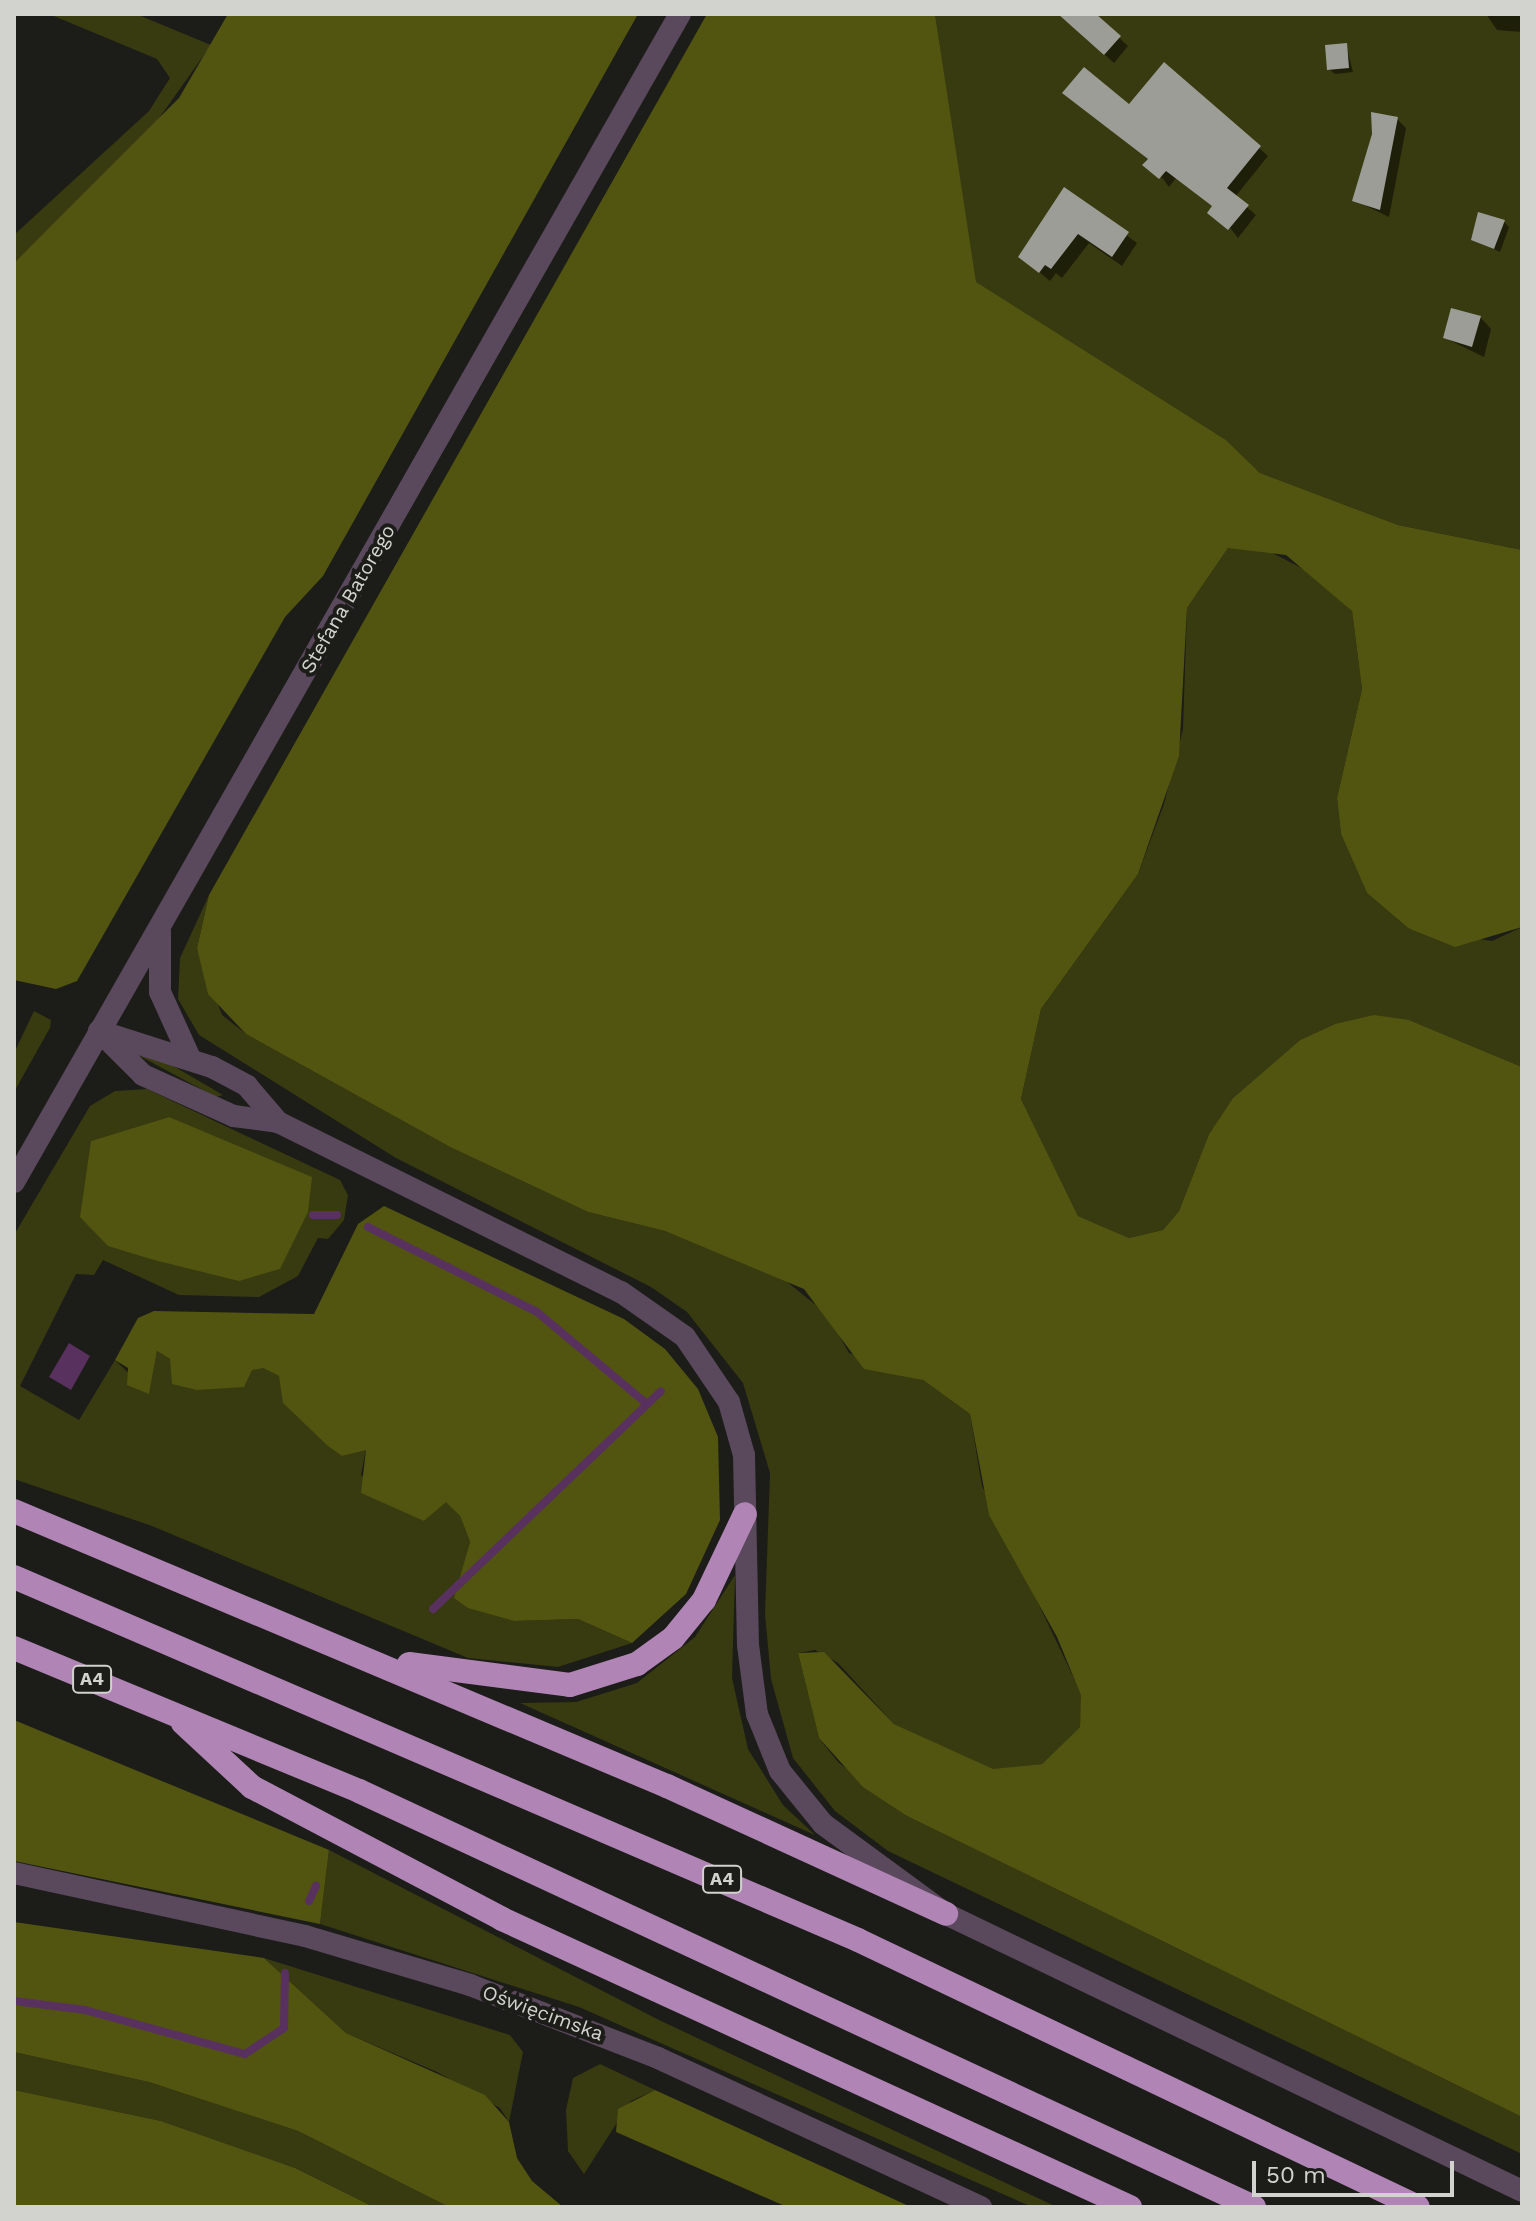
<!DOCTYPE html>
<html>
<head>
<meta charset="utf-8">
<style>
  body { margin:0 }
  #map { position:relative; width:1536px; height:2221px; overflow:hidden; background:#1c1c18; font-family:"Work Sans",sans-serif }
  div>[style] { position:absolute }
  .green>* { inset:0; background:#383a10 }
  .forest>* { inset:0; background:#52550f }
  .water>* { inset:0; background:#59315e }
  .shadow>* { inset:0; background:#0007 }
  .stream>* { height:8px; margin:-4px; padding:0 4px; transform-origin:4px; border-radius:4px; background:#59315e }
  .building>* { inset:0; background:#9d9d97 }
  .tertiary>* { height:22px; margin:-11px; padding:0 11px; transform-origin:11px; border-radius:11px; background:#5a485c }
  .motorway>* { height:24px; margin:-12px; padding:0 12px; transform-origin:12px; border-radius:12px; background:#b184b6 }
  span { translate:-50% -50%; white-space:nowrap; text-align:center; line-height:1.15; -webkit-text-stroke:8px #1c1c18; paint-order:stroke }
  .shield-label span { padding:2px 6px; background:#1c1c18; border:2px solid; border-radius:6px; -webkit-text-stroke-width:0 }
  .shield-label { font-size:18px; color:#d2d2cf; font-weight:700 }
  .street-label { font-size:20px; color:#d2d2cf }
  .frame { position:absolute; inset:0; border:16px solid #d2d2cf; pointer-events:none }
  .scale { position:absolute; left:1252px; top:2161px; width:202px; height:36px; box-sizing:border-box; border:4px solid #d2d2cf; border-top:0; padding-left:10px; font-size:24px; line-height:28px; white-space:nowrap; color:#d2d2cf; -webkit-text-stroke:6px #1c1c18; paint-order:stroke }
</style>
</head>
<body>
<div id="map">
  <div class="green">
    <i style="clip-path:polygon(49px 14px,136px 14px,211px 45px,155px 124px,14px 263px,14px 235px,149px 111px,170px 78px,157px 59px)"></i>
    <i style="clip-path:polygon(935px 14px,1522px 14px,1522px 550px,1398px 525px,1260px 473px,1226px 440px,975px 282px)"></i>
    <i style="clip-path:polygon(1261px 547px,1321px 578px,1352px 611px,1362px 689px,1337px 798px,1341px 834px,1367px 893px,1408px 928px,1492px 941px,1522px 927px,1522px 1067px,1409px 1020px,1335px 1024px,1300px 1040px,1233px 1098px,1209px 1134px,1179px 1211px,1163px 1230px,1129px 1238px,1078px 1216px,1021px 1099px,1041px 1009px,1138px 874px,1164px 804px,1183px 729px,1187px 608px,1228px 548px)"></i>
    <i style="clip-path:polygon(209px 895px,197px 948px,222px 1015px,246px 1034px,450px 1147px,588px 1212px,665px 1231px,781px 1277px,827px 1314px,849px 1353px,923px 1380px,970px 1414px,982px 1486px,1082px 1695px,1080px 1727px,1042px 1764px,993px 1770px,894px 1724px,838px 1663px,815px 1650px,798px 1653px,819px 1738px,838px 1762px,907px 1816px,1522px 2117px,1522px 2154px,888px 1851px,835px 1811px,793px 1758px,771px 1679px,765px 1614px,770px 1473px,743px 1383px,687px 1312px,651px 1287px,396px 1158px,199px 1035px,178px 999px,180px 958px)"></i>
    <i style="clip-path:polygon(34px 1011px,51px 1020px,50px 1028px,14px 1092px,14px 1053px)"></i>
    <i style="clip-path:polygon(136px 1054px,153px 1054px,223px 1095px,216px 1097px)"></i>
    <i style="clip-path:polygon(evenodd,147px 1089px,340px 1180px,348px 1195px,344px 1220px,328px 1239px,318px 1238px,298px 1276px,259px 1297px,179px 1295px,103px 1260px,94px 1275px,76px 1274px,20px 1386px,79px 1420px,115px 1360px,149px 1393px,157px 1351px,170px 1359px,263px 1368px,279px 1376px,342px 1456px,366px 1449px,361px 1475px,424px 1521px,446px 1501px,460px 1516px,470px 1542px,455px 1598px,514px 1621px,578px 1619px,632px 1643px,558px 1667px,468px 1658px,152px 1526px,14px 1479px,14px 1235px,90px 1106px,115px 1091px,147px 1089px,169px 1117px,154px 1260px,127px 1246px,92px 1141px,169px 1117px)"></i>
    <i style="clip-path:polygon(735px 1575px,732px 1678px,748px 1749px,783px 1805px,815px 1835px,520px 1703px,576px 1702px,637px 1683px,695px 1637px)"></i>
    <i style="clip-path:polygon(329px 1850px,661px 2021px,1057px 2207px,1032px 2207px,579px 2007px,320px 1924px)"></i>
    <i style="clip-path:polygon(264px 1958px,510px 2035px,523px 2052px,509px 2122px,500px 2108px,437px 2072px,346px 2033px)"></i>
    <i style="clip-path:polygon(14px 2052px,149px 2082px,298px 2131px,449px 2207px,374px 2207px,295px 2168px,161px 2121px,14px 2090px)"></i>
    <i style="clip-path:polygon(600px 2064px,655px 2090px,631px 2101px,584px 2174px,568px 2151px,566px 2110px,573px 2078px)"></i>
  </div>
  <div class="forest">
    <i style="clip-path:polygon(228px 14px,638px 14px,323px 576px,285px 617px,77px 981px,56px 989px,14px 980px,14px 263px,179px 98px)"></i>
    <i style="clip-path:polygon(707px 14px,935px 14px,976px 282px,1226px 440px,1260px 473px,1398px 525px,1522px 550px,1522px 927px,1455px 947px,1408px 928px,1367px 893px,1341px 834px,1337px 798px,1362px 689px,1352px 611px,1286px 555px,1228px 548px,1187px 608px,1179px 756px,1138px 874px,1041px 1009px,1021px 1099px,1078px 1216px,1129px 1238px,1163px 1230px,1179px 1211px,1209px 1134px,1233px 1098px,1300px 1040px,1335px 1024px,1374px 1015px,1409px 1020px,1522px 1067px,1522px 2117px,907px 1816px,863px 1787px,819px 1738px,798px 1653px,824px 1652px,894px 1724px,993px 1769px,1042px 1764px,1080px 1727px,1081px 1695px,1057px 1637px,989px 1515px,970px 1414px,923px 1380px,864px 1369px,804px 1289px,665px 1231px,588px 1212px,450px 1147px,246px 1034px,208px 994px,197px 948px,209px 895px)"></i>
    <i style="clip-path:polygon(169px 1117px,312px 1177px,308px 1212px,280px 1269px,239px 1281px,154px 1260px,108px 1246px,80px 1217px,91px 1141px)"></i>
    <i style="clip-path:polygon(384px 1206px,624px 1319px,665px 1349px,698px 1389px,718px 1437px,720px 1520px,686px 1594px,632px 1643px,578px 1619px,514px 1621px,468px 1608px,454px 1598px,470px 1542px,460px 1516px,446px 1502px,424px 1521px,361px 1493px,366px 1450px,342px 1456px,328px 1446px,283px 1403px,279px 1376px,263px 1368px,252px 1370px,244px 1387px,197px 1390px,172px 1384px,170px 1359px,157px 1351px,149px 1394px,127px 1385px,128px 1368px,115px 1360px,138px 1318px,154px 1311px,314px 1314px,358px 1224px)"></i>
    <i style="clip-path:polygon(14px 1720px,329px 1850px,320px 1924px,14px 1861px)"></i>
    <i style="clip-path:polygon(14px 1922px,264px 1958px,346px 2033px,485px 2095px,509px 2122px,517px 2158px,532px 2181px,563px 2207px,449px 2207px,298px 2131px,149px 2082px,14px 2052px)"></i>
    <i style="clip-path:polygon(14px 2090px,161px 2121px,295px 2168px,374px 2207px,14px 2207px)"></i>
    <i style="clip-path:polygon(655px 2090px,911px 2207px,787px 2207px,616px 2132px,618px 2109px)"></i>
  </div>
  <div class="water">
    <i style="clip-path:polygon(69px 1343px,90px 1356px,71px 1390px,49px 1377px)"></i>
  </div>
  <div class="shadow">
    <i style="clip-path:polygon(1060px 14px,1093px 14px,1128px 46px,1114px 63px)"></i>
    <i style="clip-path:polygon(1486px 14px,1522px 14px,1522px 32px,1497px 30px)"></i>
    <i style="clip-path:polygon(1346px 45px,1353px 72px,1335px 74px,1329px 69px)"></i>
    <i style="clip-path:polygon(1065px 93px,1259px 148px,1268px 156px,1235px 197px,1256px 215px,1238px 238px,1214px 207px,1176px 178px,1169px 187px,1149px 160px)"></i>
    <i style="clip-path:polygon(1397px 119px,1406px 128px,1389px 217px,1354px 200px,1374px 134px)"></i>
    <i style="clip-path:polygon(1065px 190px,1137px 243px,1122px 266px,1089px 243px,1062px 278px,1056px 273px,1050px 281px,1021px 257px)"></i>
    <i style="clip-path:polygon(1504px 222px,1509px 227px,1500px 252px,1474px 240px)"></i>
    <i style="clip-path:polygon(1480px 317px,1491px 329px,1484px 357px,1445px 338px)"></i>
  </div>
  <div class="stream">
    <i style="left:313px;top:1215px;width:24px"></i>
    <i style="left:368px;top:1227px;width:189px;rotate:26.7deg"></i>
    <i style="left:537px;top:1312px;width:143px;rotate:39.9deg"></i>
    <i style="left:433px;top:1609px;width:315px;rotate:-43.7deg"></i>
    <i style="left:309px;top:1901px;width:17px;rotate:-65deg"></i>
    <i style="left:14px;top:2001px;width:72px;rotate:7.2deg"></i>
    <i style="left:85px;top:2010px;width:166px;rotate:15.4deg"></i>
    <i style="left:245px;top:2054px;width:47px;rotate:-33.7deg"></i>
    <i style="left:284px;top:2028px;width:55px;rotate:-89deg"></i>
  </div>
  <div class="building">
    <i style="clip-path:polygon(1058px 14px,1096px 14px,1121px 36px,1104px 55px)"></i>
    <i style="clip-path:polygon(1347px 43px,1349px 68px,1327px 70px,1325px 45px)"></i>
    <i style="clip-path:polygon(1164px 62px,1261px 146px,1227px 188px,1249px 205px,1228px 230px,1207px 213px,1212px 206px,1166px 171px,1159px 179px,1142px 165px,1148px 159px,1062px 93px,1084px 67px,1129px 104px)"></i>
    <i style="clip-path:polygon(1371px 112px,1398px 117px,1380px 210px,1352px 201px,1372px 134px)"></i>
    <i style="clip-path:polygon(1064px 187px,1129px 232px,1112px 257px,1078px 234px,1051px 269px,1045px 265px,1039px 273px,1018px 257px)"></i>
    <i style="clip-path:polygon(1478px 212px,1505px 220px,1494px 249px,1471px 240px)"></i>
    <i style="clip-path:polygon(1451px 308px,1481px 316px,1472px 347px,1443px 338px)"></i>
  </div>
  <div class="tertiary">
    <i style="left:160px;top:932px;width:60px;rotate:90deg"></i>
    <i style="left:160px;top:992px;width:70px;rotate:65.6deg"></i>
    <i style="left:99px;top:1031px;width:62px;rotate:45deg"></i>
    <i style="left:143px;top:1075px;width:100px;rotate:24.3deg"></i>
    <i style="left:234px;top:1116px;width:44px;rotate:7.8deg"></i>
    <i style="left:278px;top:1122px;width:383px;rotate:26.4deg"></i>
    <i style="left:621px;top:1292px;width:78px;rotate:35.1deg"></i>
    <i style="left:685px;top:1337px;width:78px;rotate:55.9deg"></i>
    <i style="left:729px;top:1402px;width:55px;rotate:74.2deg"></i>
    <i style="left:744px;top:1455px;width:190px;rotate:88.8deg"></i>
    <i style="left:748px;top:1645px;width:70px;rotate:82.6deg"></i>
    <i style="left:757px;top:1714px;width:61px;rotate:68deg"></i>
    <i style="left:780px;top:1771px;width:68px;rotate:50.9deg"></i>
    <i style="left:823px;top:1824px;width:152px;rotate:36.2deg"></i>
    <i style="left:946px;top:1914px;width:639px;rotate:25.68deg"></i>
    <i style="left:99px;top:1031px;width:119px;rotate:17.7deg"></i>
    <i style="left:212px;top:1067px;width:40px;rotate:28deg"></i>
    <i style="left:247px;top:1086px;width:48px;rotate:49.3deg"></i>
    <i style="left:14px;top:1182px;width:1345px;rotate:-60.31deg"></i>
    <i style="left:14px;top:1873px;width:298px;rotate:12.2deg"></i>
    <i style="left:305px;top:1936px;width:172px;rotate:16.5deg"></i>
    <i style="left:470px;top:1985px;width:202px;rotate:21.2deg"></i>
    <i style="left:658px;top:2058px;width:356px;rotate:24.8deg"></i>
  </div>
  <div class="motorway">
    <i style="left:14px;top:1511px;width:709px;rotate:22.84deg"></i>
    <i style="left:667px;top:1786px;width:307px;rotate:24.6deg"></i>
    <i style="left:14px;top:1577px;width:919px;rotate:23.27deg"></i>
    <i style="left:858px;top:1940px;width:620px;rotate:25.49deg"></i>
    <i style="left:14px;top:1648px;width:373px;rotate:22.5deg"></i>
    <i style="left:359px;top:1791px;width:987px;rotate:24.93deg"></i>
    <i style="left:409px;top:1664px;width:162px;rotate:7.4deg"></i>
    <i style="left:570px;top:1685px;width:70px;rotate:-17.4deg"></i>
    <i style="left:637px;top:1664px;width:44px;rotate:-35.8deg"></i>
    <i style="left:673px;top:1638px;width:49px;rotate:-50.8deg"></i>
    <i style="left:704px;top:1600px;width:95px;rotate:-64.5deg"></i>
    <i style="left:183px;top:1723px;width:94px;rotate:42.8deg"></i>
    <i style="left:252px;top:1787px;width:283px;rotate:27.8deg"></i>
    <i style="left:502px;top:1919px;width:691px;rotate:24.64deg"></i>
  </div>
  <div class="shield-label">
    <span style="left:92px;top:1679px">A4</span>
    <span style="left:722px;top:1879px">A4</span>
  </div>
  <div class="street-label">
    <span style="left:348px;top:599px;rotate:-60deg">Stefana Batorego</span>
    <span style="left:543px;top:2013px;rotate:20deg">Oświęcimska</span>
  </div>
  <div class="frame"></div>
  <div class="scale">50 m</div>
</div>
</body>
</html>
